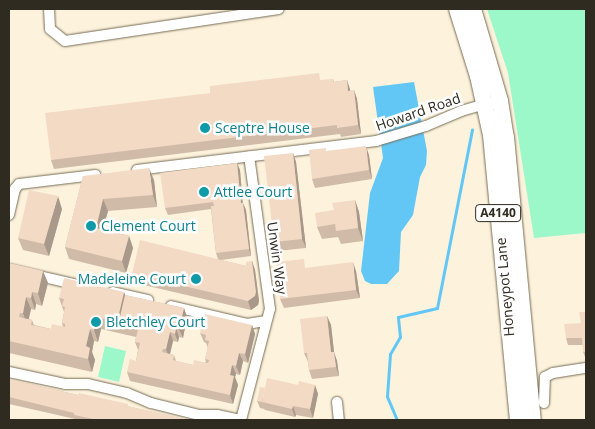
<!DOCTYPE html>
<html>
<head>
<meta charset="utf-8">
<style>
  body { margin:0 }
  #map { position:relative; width:595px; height:429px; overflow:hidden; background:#fdf3dd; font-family:"Open Sans",sans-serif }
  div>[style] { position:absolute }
  .green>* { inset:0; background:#9df8c9 }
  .water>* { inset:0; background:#63c7f6 }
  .stream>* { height:3px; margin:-1.5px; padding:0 1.5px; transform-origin:1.5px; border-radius:1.5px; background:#63c7f6 }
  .roads { filter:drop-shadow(0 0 1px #776b53) drop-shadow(0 0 1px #776b53) }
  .street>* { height:10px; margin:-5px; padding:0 5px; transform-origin:5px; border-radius:5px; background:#fff }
  .primary>* { height:16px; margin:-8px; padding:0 8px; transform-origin:8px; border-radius:8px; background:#fff }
  .wall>* { inset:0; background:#d0bba9 }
  .shaded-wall>* { inset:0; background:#a9998a }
  .building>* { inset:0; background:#f2dac5 }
  .dots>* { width:14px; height:14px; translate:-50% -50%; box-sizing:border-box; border:2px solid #fff; border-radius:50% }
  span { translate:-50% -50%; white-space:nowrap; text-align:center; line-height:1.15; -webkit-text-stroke:5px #fff; paint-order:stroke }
  .shield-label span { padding:1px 4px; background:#fff; border:1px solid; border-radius:4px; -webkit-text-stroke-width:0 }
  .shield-label { font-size:12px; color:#302b21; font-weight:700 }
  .street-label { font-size:14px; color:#302b21 }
  .culture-label { font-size:14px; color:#0d838f }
  .left { translate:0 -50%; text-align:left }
  .right { translate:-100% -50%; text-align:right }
  .frame { position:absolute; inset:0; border:10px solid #302b21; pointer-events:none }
</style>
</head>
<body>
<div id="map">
  <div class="green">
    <i style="clip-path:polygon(487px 9px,586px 9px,586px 233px,534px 238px,508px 73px)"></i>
    <i style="clip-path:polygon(105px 346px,126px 351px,119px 382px,98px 377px)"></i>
  </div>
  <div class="water">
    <i style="clip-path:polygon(414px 82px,427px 151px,426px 165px,420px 177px,413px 215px,401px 232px,399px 271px,387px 284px,371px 284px,365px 281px,361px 271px,370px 193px,383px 158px,373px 87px)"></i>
  </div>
  <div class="stream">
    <i style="left:397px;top:420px;width:26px;rotate:-113deg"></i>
    <i style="left:387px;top:396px;width:42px;rotate:-85.9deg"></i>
    <i style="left:390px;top:354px;width:20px;rotate:-60deg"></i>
    <i style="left:400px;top:337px;width:20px;rotate:-96deg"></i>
    <i style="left:398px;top:317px;width:40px;rotate:-13deg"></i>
    <i style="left:437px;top:308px;width:182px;rotate:-78.9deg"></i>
  </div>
  <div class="roads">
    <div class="street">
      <i style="left:49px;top:9px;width:20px;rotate:87deg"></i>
      <i style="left:50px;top:29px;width:19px;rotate:39deg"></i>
      <i style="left:65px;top:41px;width:216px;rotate:-8.5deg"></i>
      <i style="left:137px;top:170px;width:241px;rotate:-6.9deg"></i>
      <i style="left:376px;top:141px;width:52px;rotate:-16.7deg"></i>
      <i style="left:426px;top:126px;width:38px;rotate:-23deg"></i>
      <i style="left:461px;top:111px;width:29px;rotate:-16deg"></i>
      <i style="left:9px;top:215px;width:27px;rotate:-77deg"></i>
      <i style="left:15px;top:189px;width:6px;rotate:-51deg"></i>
      <i style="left:19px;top:184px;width:77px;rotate:-6.8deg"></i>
      <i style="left:9px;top:269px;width:67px;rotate:13deg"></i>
      <i style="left:113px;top:292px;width:36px;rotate:13deg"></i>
      <i style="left:171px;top:306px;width:78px;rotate:13.3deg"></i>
      <i style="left:247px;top:324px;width:18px;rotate:-9deg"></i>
      <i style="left:9px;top:372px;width:57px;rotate:12.1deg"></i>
      <i style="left:65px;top:384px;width:23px"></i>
      <i style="left:88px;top:384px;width:40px;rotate:13deg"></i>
      <i style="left:127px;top:393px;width:26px;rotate:23deg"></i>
      <i style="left:151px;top:403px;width:49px;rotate:14deg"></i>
      <i style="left:199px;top:415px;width:18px"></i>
      <i style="left:217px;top:415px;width:25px;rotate:12deg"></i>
      <i style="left:337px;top:402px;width:18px;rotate:84deg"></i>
      <i style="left:544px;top:403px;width:26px;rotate:-88deg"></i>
      <i style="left:545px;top:377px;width:9px;rotate:-27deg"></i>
      <i style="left:553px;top:373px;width:33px;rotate:-9deg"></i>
      <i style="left:241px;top:420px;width:115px;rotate:-75.4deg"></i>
      <i style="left:270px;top:309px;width:154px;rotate:-97.8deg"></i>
    </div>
    <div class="primary">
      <i style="left:457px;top:9px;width:70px;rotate:72.6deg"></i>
      <i style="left:478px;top:76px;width:60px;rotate:77.6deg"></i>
      <i style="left:491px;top:135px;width:286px;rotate:84.6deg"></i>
      <i style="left:473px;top:9px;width:96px;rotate:73.6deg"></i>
      <i style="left:500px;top:101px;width:36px;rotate:81deg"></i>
      <i style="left:506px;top:137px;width:284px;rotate:84.6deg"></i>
    </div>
  </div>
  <div class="wall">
    <i style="clip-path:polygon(333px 79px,334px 82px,347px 80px,350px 91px,354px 90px,357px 99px,361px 134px,341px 137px,340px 134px,54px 169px,51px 160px)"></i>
    <i style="clip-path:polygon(327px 151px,369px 155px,372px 179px,315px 188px,312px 179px)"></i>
    <i style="clip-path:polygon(293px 153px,296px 162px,306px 248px,277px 251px,274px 242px)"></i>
    <i style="clip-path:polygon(237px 163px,240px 170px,243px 203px,246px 210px,251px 256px,221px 260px,246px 266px,252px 261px,255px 270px,259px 301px,258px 305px,251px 310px,135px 283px,132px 274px,218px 259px,216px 253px,211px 209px,168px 215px,165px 208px)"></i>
    <i style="clip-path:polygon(83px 176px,154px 180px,157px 207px,108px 211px,103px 229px,129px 236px,133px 248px,126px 273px,69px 259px,65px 247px)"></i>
    <i style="clip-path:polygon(355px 200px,359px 212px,363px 241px,341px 244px,338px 237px,322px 239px,317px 227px,334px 210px)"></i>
    <i style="clip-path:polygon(62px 209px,49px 256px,23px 250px,18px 238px)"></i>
    <i style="clip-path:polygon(9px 263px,43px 271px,48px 283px,42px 306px,36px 304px,35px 310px,31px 309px,29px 319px,32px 320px,34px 325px,51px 329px,63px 327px,62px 323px,64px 312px,59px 298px,124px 292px,125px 295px,184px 308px,187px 317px,183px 338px,179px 337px,178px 342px,173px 341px,170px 354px,174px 355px,176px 361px,193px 365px,206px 362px,205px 359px,208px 348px,206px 343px,204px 342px,200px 333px,252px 325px,255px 334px,248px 363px,243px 361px,240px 375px,236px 374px,235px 377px,238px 385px,233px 404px,130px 381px,127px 372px,136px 361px,138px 350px,135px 342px,136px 337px,101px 329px,98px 342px,94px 341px,92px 352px,95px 360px,92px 372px,9px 353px)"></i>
    <i style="clip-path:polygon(307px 268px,356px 271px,360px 298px,284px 308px,280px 299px)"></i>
    <i style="clip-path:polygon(586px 312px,586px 359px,583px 352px,583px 345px,568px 345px,566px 338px,581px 323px)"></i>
    <i style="clip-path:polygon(327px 316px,331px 325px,334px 352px,337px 361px,339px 376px,312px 379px,309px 370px,308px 362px,304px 353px)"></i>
    <i style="clip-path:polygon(9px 379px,78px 395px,188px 420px,76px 420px,75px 419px,9px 404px)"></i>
    <i style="clip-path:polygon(298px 385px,315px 385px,318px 394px,313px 418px,296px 415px,295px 417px,265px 410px,264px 409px,260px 408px,257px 401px)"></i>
  </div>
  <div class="shaded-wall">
    <i style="clip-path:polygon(347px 80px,350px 89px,351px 100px,348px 91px)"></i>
    <i style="clip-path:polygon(354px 90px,357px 99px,361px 134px,358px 125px)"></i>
    <i style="clip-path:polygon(366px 146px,369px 155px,372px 179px,369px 170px)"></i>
    <i style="clip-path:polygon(293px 153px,296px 162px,306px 248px,302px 239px)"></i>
    <i style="clip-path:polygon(237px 163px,240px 170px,243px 210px,241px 203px)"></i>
    <i style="clip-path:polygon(149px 168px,154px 180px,157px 207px,153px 195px)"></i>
    <i style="clip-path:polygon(58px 196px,62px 209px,49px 256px,44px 244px)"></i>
    <i style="clip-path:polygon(103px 199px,108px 211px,100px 240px,96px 228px)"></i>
    <i style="clip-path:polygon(355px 200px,359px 212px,363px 241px,358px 228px)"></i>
    <i style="clip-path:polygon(243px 203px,246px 210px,251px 256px,249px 249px)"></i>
    <i style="clip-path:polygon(129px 236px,133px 248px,126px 273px,122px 261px)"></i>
    <i style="clip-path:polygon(252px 261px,255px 270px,259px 301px,258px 305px,251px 310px,248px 301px)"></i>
    <i style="clip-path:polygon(353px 262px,356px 271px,360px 298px,356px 290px)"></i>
    <i style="clip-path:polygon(43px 271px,48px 283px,42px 306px,38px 293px)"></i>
    <i style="clip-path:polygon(32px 292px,36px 304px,35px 310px,31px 298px)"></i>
    <i style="clip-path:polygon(124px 292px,128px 304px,118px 325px,117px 322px)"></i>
    <i style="clip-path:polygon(26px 297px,31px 309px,27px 325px,23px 313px)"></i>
    <i style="clip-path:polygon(184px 308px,187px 317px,183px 338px,179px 329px)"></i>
    <i style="clip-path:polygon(327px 316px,331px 325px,335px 361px,331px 352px)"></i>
    <i style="clip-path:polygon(96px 317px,101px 329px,98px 342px,94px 330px)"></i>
    <i style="clip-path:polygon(252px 325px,255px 334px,248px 363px,245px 354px)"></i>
    <i style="clip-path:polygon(176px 328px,179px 337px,178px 342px,175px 334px)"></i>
    <i style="clip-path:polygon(90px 329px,94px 341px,92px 352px,95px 360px,92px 372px,88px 359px,86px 346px)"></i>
    <i style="clip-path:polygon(170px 332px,173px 341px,169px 358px,166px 349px)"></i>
    <i style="clip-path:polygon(334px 352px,337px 361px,339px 376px,336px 367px)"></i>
    <i style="clip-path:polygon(239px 353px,243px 361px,240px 375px,236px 366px)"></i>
    <i style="clip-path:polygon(232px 365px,236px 374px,235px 377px,238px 385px,233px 404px,230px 395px,230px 375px)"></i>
    <i style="clip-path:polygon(315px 385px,318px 394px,313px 418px,310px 409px)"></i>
    <i style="clip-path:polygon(293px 406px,296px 415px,295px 417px,292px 409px)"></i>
  </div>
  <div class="building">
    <i style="clip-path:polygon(319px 73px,320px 80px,333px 79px,333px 82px,347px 80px,348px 91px,354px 90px,358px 125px,337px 128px,337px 125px,51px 160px,45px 113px,210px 93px,210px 86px)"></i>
    <i style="clip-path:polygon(366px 146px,369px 170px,312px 179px,309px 150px,326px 148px,326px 151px)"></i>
    <i style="clip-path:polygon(293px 153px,302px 239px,274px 242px,264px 156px)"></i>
    <i style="clip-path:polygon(237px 163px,241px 203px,243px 203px,249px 249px,216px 253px,211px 206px,214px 206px,213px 202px,165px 208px,160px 173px)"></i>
    <i style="clip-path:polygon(149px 168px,153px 195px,103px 199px,96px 228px,129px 236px,122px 261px,65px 247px,83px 176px)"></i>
    <i style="clip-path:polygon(29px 190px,58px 196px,44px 244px,18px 238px)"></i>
    <i style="clip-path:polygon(355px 200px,358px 228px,336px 231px,335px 224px,317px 227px,315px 213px,334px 210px,332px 203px)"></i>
    <i style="clip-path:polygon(140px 240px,246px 266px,246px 262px,252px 261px,256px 292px,255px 296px,248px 301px,132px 274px)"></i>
    <i style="clip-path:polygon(304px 259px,305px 268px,353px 262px,356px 290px,280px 299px,276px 262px)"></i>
    <i style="clip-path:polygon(9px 263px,43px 271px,38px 293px,32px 292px,31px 298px,26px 297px,23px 313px,20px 313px,19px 317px,32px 320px,31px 325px,51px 329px,52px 324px,65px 327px,65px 324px,62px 323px,65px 307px,62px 306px,64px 299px,59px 298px,64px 278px,124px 292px,117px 322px,96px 317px,94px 330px,90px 329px,86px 346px,90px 348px,88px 359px,9px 341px)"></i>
    <i style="clip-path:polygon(125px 295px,184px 308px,179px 329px,176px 328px,175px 334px,170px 332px,166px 349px,163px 349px,162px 352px,174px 355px,173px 360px,193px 365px,194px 360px,208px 363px,209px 360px,205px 359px,209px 341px,205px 340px,206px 335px,200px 333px,205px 314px,252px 325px,245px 354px,239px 353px,236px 366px,232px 365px,230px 375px,234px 376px,230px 395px,127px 372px,130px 359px,136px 361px,140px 343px,135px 342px,138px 329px,118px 325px)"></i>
    <i style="clip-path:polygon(579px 312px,586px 312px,586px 352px,583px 352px,582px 338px,566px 338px,564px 324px,581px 323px)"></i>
    <i style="clip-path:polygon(327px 316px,331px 352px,334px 352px,336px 367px,309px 370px,307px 353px,304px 353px,300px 319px)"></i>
    <i style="clip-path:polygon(267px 378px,298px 385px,299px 381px,315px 385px,310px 409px,293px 406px,292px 409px,262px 402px)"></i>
    <i style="clip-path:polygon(9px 379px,78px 395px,79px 393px,128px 404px,128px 406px,188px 420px,98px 420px,74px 415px,74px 413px,9px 397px)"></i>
    <i style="clip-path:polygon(260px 387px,265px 388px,262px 402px,263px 402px,257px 401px)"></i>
  </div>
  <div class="dots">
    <i style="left:205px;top:128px;background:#0f9aa8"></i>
    <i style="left:204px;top:192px;background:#0f9aa8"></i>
    <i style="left:91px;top:226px;background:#0f9aa8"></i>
    <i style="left:196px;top:279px;background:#0f9aa8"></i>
    <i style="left:96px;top:322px;background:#0f9aa8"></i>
  </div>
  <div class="shield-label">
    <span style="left:498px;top:213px">A4140</span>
  </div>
  <div class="street-label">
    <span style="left:418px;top:112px;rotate:-19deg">Howard Road</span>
    <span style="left:277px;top:258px;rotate:82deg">Unwin Way</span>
    <span style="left:505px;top:287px;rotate:-95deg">Honeypot Lane</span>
  </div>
  <div class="culture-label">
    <span class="left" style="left:215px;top:128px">Sceptre House</span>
    <span class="left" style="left:214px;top:192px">Attlee Court</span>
    <span class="left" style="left:101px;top:226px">Clement Court</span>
    <span class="right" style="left:186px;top:279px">Madeleine Court</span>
    <span class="left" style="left:106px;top:322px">Bletchley Court</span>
  </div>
  <div class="frame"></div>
</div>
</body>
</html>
